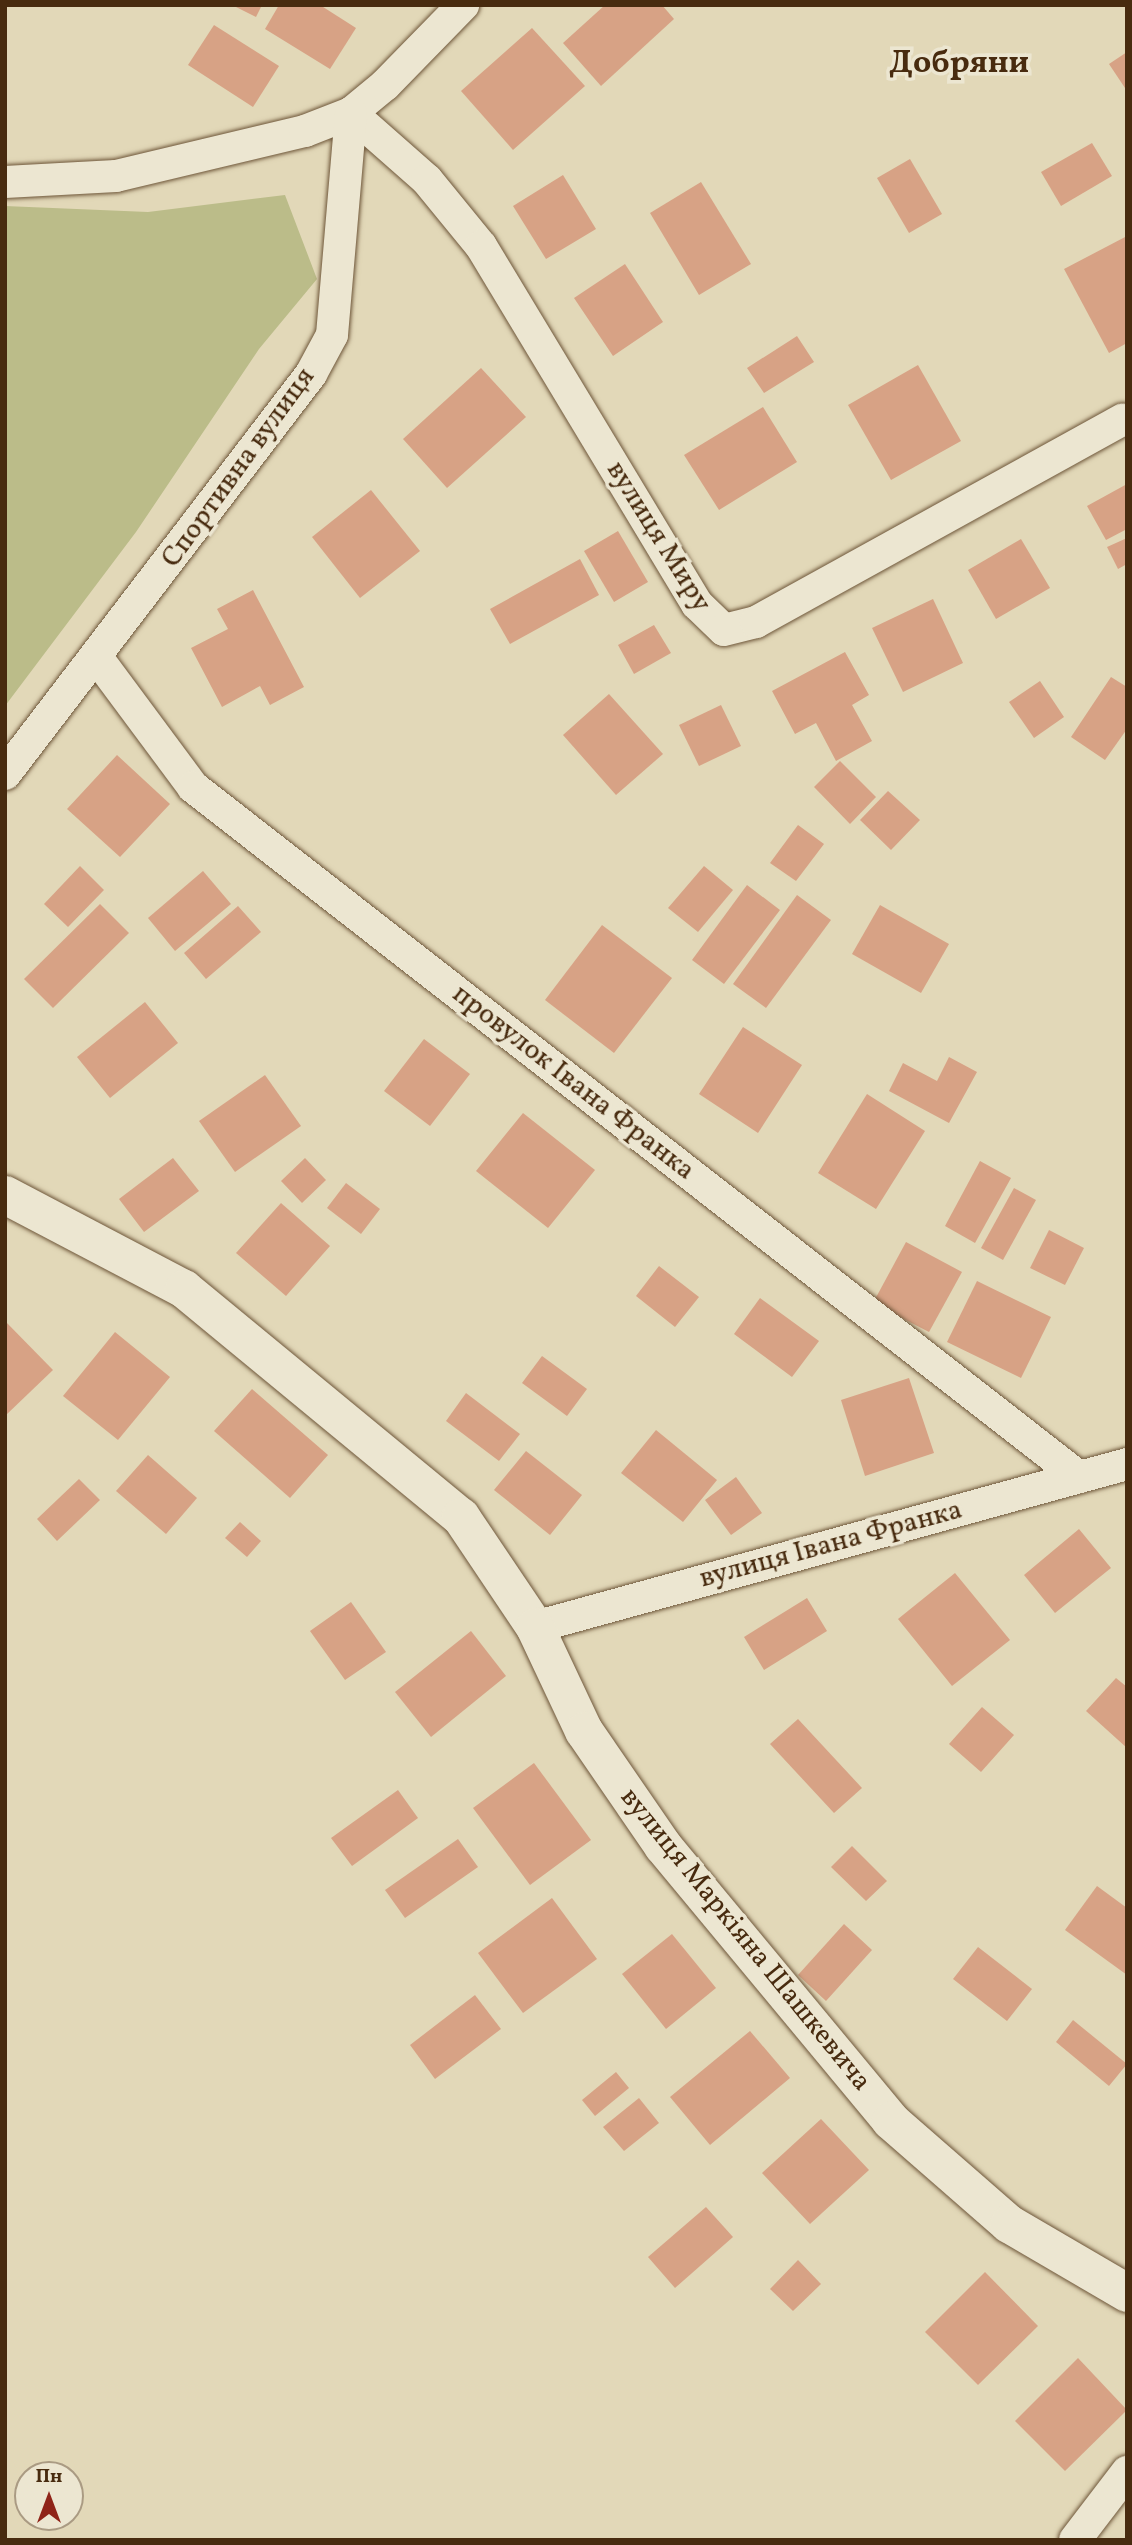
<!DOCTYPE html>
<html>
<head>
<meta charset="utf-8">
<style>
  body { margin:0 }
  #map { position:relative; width:1132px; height:2545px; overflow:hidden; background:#e2d8b8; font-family:Vollkorn,serif }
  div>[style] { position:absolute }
  .green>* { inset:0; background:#bbbc89 }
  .building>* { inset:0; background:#d7a285 }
  .roads { filter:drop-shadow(0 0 2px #6e5639) drop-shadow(0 0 2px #6e5639) }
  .minor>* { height:32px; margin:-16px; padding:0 16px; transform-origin:16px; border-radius:16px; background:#ece6d1 }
  .tertiary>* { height:38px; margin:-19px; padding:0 19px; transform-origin:19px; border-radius:19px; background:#ece6d1 }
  span { translate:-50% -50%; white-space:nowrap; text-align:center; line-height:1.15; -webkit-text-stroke:7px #ece6d1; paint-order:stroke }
  .street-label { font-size:28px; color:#482b0f }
  .quarter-label { font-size:32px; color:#482b0f; font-weight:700 }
  .frame { position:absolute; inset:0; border:7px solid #482b0f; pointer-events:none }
  .north { position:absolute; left:14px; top:2461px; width:70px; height:70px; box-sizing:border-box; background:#ece6d1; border:2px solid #aa9b83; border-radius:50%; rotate:0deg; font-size:19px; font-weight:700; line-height:28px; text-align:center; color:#482b0f }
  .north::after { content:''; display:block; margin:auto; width:24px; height:32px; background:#8f2418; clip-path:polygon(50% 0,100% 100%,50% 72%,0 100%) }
</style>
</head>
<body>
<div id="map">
  <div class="green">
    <i style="clip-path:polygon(285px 195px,317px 279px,259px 349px,136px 532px,5px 706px,5px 206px,148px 212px)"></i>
  </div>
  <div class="building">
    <i style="clip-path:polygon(232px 5px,262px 5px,256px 17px)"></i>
    <i style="clip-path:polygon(279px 5px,320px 5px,356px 28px,330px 69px,265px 29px)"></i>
    <i style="clip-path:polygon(605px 5px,662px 5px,674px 19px,601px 86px,563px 43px)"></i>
    <i style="clip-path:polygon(214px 25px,279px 66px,253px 107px,188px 65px)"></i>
    <i style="clip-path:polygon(532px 28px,585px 86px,513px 150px,461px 91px)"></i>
    <i style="clip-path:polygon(1127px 52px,1127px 91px,1109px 64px)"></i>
    <i style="clip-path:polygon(1092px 143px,1112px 176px,1061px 206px,1041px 172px)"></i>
    <i style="clip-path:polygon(910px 159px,942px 214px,909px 233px,877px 178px)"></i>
    <i style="clip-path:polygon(563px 175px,596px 229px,546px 259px,513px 206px)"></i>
    <i style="clip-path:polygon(701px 182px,751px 264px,699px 295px,650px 213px)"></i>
    <i style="clip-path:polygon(1127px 236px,1127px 343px,1109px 353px,1064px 269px)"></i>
    <i style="clip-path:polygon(625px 264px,663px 322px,613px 356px,574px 298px)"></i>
    <i style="clip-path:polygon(797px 336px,814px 362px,764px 393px,747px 368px)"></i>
    <i style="clip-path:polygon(918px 365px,961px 441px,891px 480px,848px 405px)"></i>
    <i style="clip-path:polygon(481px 368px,526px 417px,447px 488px,403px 439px)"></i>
    <i style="clip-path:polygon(763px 407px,797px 462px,719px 510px,684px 455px)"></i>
    <i style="clip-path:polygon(1127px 484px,1127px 529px,1106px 540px,1087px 506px)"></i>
    <i style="clip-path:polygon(371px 490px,420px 551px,360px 598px,312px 537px)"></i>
    <i style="clip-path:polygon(618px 531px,648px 582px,614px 602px,584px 551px)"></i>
    <i style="clip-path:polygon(1127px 538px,1127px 564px,1118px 569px,1107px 547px)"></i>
    <i style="clip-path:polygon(1021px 539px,1050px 588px,996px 619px,968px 570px)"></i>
    <i style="clip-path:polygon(580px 559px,599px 595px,510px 644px,490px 609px)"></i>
    <i style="clip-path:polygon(253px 590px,304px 687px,270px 705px,260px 686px,222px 707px,191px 648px,228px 629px,217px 609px)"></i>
    <i style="clip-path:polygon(933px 599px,963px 663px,903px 692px,872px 628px)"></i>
    <i style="clip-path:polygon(654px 625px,671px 653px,634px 674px,618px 645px)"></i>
    <i style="clip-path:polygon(845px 652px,869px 695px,852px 705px,872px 741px,836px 761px,816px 723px,795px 734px,772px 691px)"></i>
    <i style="clip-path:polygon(1111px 677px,1127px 687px,1127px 729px,1105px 760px,1071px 737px)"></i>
    <i style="clip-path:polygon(1040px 681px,1064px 717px,1034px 738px,1009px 702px)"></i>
    <i style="clip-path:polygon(609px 694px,663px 754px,616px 795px,563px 735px)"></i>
    <i style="clip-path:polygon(721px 705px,741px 746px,699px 766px,679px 725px)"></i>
    <i style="clip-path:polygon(117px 755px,170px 804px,120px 857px,67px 809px)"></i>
    <i style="clip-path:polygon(840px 761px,876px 797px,850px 824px,814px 787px)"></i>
    <i style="clip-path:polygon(888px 791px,920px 820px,891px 850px,860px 820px)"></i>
    <i style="clip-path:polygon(798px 825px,824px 844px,796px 881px,770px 863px)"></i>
    <i style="clip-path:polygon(80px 866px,104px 890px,68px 927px,44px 904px)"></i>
    <i style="clip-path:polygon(704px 866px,733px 890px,698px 932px,668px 908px)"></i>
    <i style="clip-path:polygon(203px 871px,231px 904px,175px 951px,148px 918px)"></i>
    <i style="clip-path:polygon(747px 885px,780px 910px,724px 984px,692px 960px)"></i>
    <i style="clip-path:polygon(797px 895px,831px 920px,766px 1008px,733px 984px)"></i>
    <i style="clip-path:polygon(100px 904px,129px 933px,53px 1008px,24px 979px)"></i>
    <i style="clip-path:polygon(880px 905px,949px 944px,921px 993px,852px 954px)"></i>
    <i style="clip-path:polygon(238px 906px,261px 932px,206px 979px,184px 953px)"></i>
    <i style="clip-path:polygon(602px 925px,672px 978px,614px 1053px,545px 1000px)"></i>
    <i style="clip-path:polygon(145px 1002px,178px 1043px,110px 1098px,77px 1057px)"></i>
    <i style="clip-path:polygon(743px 1027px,802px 1065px,758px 1133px,699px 1094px)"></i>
    <i style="clip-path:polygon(424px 1039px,470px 1074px,430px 1126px,384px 1091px)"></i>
    <i style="clip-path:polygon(949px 1057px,977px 1072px,949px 1123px,889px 1091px,903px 1063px,937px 1081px)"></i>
    <i style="clip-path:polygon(265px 1075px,301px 1126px,235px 1172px,199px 1121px)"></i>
    <i style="clip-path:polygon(867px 1094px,925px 1131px,876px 1209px,818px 1173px)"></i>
    <i style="clip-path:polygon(523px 1113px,595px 1170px,548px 1228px,476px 1171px)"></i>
    <i style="clip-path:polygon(173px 1158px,199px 1191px,144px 1232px,119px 1199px)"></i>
    <i style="clip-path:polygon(305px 1158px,326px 1180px,302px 1203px,281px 1181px)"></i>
    <i style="clip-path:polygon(980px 1161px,1011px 1178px,975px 1243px,945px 1226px)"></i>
    <i style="clip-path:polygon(346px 1183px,380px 1209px,361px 1234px,327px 1208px)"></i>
    <i style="clip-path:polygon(1014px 1188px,1036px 1200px,1003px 1260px,981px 1248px)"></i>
    <i style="clip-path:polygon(281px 1203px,330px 1246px,286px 1296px,236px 1253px)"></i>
    <i style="clip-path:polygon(1049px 1230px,1084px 1248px,1065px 1285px,1030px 1268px)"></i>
    <i style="clip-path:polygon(906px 1242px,962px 1272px,929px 1332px,873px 1303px)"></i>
    <i style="clip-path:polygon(659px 1266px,699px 1297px,675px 1327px,636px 1296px)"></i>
    <i style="clip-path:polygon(977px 1281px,1051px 1317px,1021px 1378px,947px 1342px)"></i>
    <i style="clip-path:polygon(760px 1298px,819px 1341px,792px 1377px,734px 1334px)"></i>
    <i style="clip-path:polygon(5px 1321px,53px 1370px,5px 1416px)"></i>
    <i style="clip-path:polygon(115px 1332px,170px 1377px,118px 1440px,63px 1396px)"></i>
    <i style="clip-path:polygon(542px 1356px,587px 1389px,567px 1416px,522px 1383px)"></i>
    <i style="clip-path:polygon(909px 1378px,934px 1453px,865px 1476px,841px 1400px)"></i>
    <i style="clip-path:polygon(252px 1389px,328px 1455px,290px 1498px,214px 1431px)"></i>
    <i style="clip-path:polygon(466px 1393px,520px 1434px,499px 1461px,446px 1421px)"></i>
    <i style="clip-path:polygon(656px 1430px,717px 1480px,683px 1522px,621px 1473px)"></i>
    <i style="clip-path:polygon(526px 1451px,582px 1495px,550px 1535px,494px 1490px)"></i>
    <i style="clip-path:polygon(148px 1455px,197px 1498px,166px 1534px,116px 1491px)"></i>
    <i style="clip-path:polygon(736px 1477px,762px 1513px,731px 1535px,705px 1500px)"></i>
    <i style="clip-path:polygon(79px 1479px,100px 1500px,57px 1541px,37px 1519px)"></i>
    <i style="clip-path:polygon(240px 1522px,261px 1541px,247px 1557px,225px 1538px)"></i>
    <i style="clip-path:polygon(1079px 1529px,1111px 1568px,1055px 1613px,1024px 1575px)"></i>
    <i style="clip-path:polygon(955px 1573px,1010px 1640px,952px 1686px,898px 1619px)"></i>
    <i style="clip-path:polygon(807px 1598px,827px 1631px,764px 1670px,744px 1637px)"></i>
    <i style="clip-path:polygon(351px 1602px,386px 1652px,345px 1680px,310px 1631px)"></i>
    <i style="clip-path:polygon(471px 1631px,506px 1676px,431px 1737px,395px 1692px)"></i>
    <i style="clip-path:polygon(1116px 1678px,1127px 1687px,1127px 1748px,1086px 1711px)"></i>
    <i style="clip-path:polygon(982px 1707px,1014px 1735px,981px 1772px,949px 1744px)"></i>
    <i style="clip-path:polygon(798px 1719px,862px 1788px,834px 1813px,770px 1744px)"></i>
    <i style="clip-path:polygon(534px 1763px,591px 1840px,530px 1885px,473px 1808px)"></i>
    <i style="clip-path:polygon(398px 1790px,418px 1818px,352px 1866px,331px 1838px)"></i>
    <i style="clip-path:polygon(458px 1839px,478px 1867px,405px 1918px,385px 1890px)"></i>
    <i style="clip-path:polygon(852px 1846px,887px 1881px,866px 1901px,831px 1867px)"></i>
    <i style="clip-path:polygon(1097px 1886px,1127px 1908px,1127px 1975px,1065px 1930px)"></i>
    <i style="clip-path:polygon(552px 1898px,597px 1959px,523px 2013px,478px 1953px)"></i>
    <i style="clip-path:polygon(844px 1924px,872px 1950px,826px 2001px,798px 1975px)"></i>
    <i style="clip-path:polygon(672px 1934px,716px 1988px,666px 2029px,622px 1974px)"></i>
    <i style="clip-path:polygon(978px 1947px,1032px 1989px,1007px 2021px,953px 1979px)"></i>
    <i style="clip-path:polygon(475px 1995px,501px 2029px,435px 2079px,410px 2045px)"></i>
    <i style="clip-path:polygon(1073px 2020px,1127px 2064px,1109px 2086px,1056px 2042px)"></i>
    <i style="clip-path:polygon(750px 2031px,790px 2078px,710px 2145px,670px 2097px)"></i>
    <i style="clip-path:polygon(616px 2072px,629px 2088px,595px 2116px,582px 2100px)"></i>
    <i style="clip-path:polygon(639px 2098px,659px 2123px,624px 2151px,603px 2127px)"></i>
    <i style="clip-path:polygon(821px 2119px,869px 2170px,810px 2224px,762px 2173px)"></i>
    <i style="clip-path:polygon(706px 2207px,733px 2237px,675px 2288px,648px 2257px)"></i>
    <i style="clip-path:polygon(798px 2260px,821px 2284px,793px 2311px,770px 2289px)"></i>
    <i style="clip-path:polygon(985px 2272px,1038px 2326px,978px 2385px,925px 2332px)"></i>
    <i style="clip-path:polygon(1078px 2358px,1127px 2410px,1065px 2471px,1015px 2421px)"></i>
  </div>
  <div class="roads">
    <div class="minor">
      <i style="left:351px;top:113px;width:101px;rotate:41.4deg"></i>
      <i style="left:427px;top:180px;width:85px;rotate:50.7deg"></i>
      <i style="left:481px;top:246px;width:418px;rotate:58.9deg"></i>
      <i style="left:697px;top:604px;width:37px;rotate:44deg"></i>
      <i style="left:724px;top:630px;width:33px;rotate:-14deg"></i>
      <i style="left:756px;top:622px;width:419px;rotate:-28.9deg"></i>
      <i style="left:5px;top:182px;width:111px;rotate:-3.1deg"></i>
      <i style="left:116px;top:176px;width:194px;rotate:-13.4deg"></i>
      <i style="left:305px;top:131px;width:49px;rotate:-21.4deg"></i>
      <i style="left:351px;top:113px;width:44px;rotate:-39.5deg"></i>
      <i style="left:385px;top:85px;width:112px;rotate:-45.7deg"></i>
      <i style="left:98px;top:659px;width:159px;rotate:53.4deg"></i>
      <i style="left:193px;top:787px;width:1123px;rotate:37.91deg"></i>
      <i style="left:5px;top:774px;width:504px;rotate:-52.58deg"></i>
      <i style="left:311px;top:374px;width:44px;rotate:-61.7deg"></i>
      <i style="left:332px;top:335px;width:223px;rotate:-85.1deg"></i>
      <i style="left:535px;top:1627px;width:614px;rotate:-15.39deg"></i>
      <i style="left:1075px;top:2540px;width:86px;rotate:-52.6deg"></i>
    </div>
    <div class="tertiary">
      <i style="left:5px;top:1195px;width:202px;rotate:27.7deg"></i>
      <i style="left:184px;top:1289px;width:359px;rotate:39.5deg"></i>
      <i style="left:461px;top:1517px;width:133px;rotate:56.1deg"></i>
      <i style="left:535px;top:1627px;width:115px;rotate:64.8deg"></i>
      <i style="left:584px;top:1731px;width:140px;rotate:55.5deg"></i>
      <i style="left:663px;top:1846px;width:357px;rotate:50.3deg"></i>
      <i style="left:891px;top:2121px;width:157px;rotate:41.1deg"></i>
      <i style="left:1009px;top:2224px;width:137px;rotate:30.3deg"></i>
    </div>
  </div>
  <div class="street-label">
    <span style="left:239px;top:468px;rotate:-54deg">Спортивна вулиця</span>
    <span style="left:658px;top:537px;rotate:58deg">вулиця Миру</span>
    <span style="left:573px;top:1083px;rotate:38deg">провулок Івана Франка</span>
    <span style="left:831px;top:1545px;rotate:-15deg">вулиця Івана Франка</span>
    <span style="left:745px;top:1940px;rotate:51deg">вулиця Маркіяна Шашкевича</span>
  </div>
  <div class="quarter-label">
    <span style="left:959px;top:64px">Добряни</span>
  </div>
  <div class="frame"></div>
  <div class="north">Пн</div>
</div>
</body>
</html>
